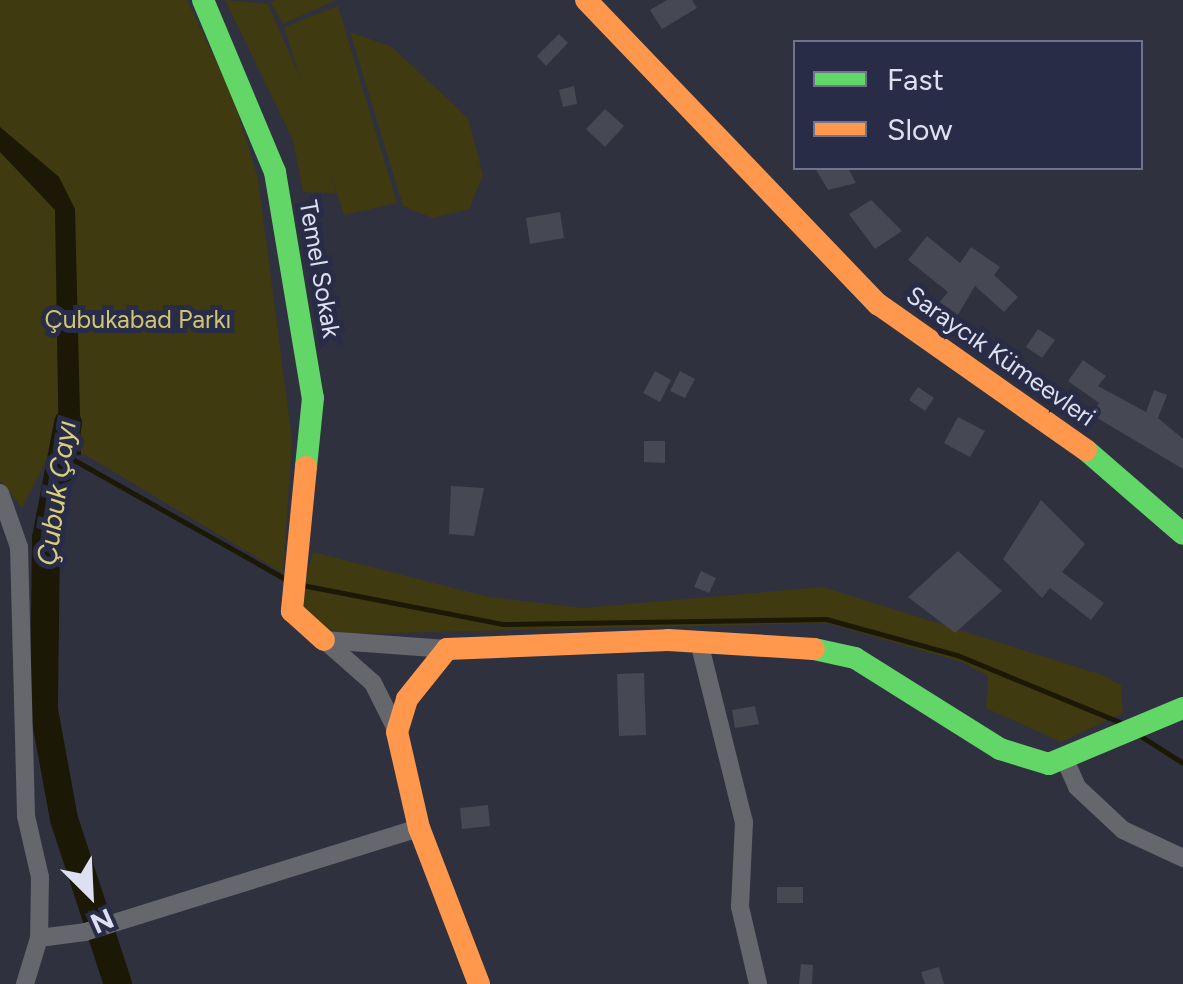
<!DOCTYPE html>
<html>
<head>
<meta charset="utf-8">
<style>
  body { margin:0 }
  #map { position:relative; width:1183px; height:984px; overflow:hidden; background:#2f313f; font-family:Figtree,sans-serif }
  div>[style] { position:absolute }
  .green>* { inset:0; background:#3f3a10 }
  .water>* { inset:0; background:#1b1806 }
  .stream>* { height:5px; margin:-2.5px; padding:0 2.5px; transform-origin:2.5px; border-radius:2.5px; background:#1b1806 }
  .river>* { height:28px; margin:-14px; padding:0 14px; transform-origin:14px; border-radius:14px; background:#1b1806 }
  .building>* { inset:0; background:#464853 }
  .street>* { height:18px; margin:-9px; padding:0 9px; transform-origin:9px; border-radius:9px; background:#65676d }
  .fast>* { height:22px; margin:-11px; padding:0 11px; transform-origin:11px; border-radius:11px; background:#63d668 }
  .slow>* { height:22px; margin:-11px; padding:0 11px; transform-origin:11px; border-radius:11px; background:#ff974d }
  span { translate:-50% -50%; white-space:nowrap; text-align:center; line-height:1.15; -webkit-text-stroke:10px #282c46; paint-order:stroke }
  .street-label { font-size:25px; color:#dde0f1 }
  .park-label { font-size:25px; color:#d0c572 }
  .water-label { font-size:28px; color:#dacf7c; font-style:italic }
  .legend { position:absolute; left:793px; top:40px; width:350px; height:130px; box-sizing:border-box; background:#282c46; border:2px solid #70748a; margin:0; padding:12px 18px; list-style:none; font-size:30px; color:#dde0f1 }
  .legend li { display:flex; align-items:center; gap:20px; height:50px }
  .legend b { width:50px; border:2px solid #70748a }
  .north { position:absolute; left:40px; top:844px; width:100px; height:100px; -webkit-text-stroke:8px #282c46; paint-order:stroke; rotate:156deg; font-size:28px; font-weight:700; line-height:40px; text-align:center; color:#dde0f1 }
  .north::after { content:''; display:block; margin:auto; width:35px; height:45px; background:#dde0f1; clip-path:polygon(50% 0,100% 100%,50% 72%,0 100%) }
</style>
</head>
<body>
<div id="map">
  <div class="green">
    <i style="clip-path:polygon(0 0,187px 0,232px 95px,258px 178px,292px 440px,283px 573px,84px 454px,44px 465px,22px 508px,0 480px)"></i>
    <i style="clip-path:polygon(225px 0,268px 4px,313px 108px,336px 193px,303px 192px,293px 140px)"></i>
    <i style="clip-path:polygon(336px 0,283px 24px,271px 2px,276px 0)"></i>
    <i style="clip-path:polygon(338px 6px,397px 203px,344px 215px,284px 27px)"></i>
    <i style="clip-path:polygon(350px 32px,392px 47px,468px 118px,483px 175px,469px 209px,432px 218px,403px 206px)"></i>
    <i style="clip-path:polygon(313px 552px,489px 597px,583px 608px,823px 587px,1102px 675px,1121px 685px,1123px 713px,1061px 742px,986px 708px,988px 676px,962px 662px,827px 623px,345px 634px,315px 626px,301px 601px)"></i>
  </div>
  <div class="water">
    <i style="clip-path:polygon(0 127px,59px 177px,75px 209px,81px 455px,59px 457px,55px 210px,0 152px)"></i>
  </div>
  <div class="stream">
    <i style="left:67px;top:456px;width:253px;rotate:29.4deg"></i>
    <i style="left:302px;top:585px;width:205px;rotate:11deg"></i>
    <i style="left:503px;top:624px;width:323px;rotate:-0.9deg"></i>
    <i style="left:826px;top:619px;width:136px;rotate:15.4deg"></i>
    <i style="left:957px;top:655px;width:178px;rotate:22.4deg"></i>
    <i style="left:1139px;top:735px;width:52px;rotate:32.5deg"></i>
  </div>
  <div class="river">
    <i style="left:68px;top:423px;width:117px;rotate:100.8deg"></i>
    <i style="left:46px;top:538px;width:172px;rotate:90.7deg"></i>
    <i style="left:44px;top:710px;width:111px;rotate:79.6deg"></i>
    <i style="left:64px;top:819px;width:174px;rotate:71.9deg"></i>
  </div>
  <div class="building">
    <i style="clip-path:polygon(667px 0,692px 0,697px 8px,662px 29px,650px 10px)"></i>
    <i style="clip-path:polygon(559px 34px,568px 43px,546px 66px,537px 56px)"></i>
    <i style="clip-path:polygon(574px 86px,577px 104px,563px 107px,559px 90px)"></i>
    <i style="clip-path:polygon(605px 109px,624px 126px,605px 147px,586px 129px)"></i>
    <i style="clip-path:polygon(815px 168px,848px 168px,856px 183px,828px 190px)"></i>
    <i style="clip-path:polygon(871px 200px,902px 231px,875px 249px,849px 214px)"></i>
    <i style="clip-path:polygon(560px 212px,564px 238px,530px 244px,526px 218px)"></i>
    <i style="clip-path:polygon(927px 236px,960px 263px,971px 247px,1000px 267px,994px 275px,1018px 297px,1004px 312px,975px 286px,956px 318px,938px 304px,948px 292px,908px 260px)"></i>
    <i style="clip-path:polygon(1038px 329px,1055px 340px,1042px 358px,1026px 347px)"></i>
    <i style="clip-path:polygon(1083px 360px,1106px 376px,1098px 386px,1146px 412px,1154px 390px,1167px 395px,1158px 418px,1183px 439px,1183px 469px,1092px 415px,1099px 403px,1068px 381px)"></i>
    <i style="clip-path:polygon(655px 371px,671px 380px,660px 402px,643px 393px)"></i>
    <i style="clip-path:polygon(680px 371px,695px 379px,685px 398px,670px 391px)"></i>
    <i style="clip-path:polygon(918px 387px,934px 398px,925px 411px,909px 400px)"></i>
    <i style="clip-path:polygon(958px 417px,985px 431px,970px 457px,944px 443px)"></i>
    <i style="clip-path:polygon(644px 441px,665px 441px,665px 463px,644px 462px)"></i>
    <i style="clip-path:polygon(451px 486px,484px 488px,474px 536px,449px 534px)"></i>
    <i style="clip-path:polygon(1041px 500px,1085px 544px,1062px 572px,1104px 603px,1091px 620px,1050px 588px,1042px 598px,1003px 559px)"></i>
    <i style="clip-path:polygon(958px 551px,1002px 591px,955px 633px,908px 597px)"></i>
    <i style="clip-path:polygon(701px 571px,716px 578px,709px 593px,694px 587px)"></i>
    <i style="clip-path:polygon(644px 673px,646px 735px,619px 736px,617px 674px)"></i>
    <i style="clip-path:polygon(755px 706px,759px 724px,735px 728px,732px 710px)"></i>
    <i style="clip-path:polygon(488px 805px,490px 826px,462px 829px,460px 808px)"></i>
    <i style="clip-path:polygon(777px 887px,803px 887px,803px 903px,777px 903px)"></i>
    <i style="clip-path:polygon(801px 964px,813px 965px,812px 984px,799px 984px)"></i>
    <i style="clip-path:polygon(939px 967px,944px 984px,925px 984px,921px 972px)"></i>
  </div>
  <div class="street">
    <i style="left:0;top:493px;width:57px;rotate:70.6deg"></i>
    <i style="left:19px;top:547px;width:269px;rotate:88.5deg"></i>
    <i style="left:26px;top:816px;width:63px;rotate:77.1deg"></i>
    <i style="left:40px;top:877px;width:61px;rotate:90.9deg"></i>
    <i style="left:39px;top:938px;width:48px;rotate:106.9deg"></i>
    <i style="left:699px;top:642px;width:186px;rotate:76deg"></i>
    <i style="left:744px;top:822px;width:85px;rotate:92.7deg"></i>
    <i style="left:740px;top:907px;width:79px;rotate:76.8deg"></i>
    <i style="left:397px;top:731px;width:54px;rotate:-116.6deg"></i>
    <i style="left:373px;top:683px;width:65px;rotate:-138.7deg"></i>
    <i style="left:324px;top:640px;width:123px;rotate:4.2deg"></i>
    <i style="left:1066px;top:762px;width:27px;rotate:66deg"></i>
    <i style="left:1077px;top:787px;width:63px;rotate:43.1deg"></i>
    <i style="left:1123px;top:830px;width:66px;rotate:25deg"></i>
    <i style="left:39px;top:938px;width:46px;rotate:-7.4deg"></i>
    <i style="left:85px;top:932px;width:350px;rotate:-17.3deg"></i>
  </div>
  <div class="fast">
    <i style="left:203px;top:0;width:186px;rotate:67.3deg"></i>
    <i style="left:275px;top:172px;width:229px;rotate:80.5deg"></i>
    <i style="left:313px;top:398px;width:69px;rotate:95.8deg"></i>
    <i style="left:1086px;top:450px;width:128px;rotate:40.9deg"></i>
    <i style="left:814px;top:649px;width:42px;rotate:12.4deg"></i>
    <i style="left:855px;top:658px;width:171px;rotate:32.1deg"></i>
    <i style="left:1000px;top:749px;width:51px;rotate:17deg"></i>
    <i style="left:1049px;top:764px;width:145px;rotate:-22.7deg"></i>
  </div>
  <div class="slow">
    <i style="left:586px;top:0;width:422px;rotate:46.2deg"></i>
    <i style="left:878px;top:304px;width:254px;rotate:35.1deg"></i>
    <i style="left:306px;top:467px;width:145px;rotate:95.6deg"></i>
    <i style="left:292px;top:611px;width:43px;rotate:42.2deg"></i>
    <i style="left:479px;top:984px;width:167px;rotate:-111deg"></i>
    <i style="left:419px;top:828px;width:98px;rotate:-102.9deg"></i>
    <i style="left:397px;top:732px;width:34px;rotate:-73deg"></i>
    <i style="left:407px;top:699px;width:64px;rotate:-51.3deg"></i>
    <i style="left:447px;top:649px;width:221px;rotate:-2.3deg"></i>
    <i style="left:668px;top:640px;width:146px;rotate:3.5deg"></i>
  </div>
  <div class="street-label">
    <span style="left:320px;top:269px;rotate:80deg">Temel Sokak</span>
    <span style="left:1001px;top:356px;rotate:35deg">Saraycık Kümeevleri</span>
  </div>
  <div class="park-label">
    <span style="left:138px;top:319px">Çubukabad Parkı</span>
  </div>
  <div class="water-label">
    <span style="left:56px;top:493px;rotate:-82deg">Çubuk Çayı</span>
  </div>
  <ul class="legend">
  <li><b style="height:12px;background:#63d668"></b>Fast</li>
  <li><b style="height:12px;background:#ff974d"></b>Slow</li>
  </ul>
  <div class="north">N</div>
</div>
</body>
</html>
